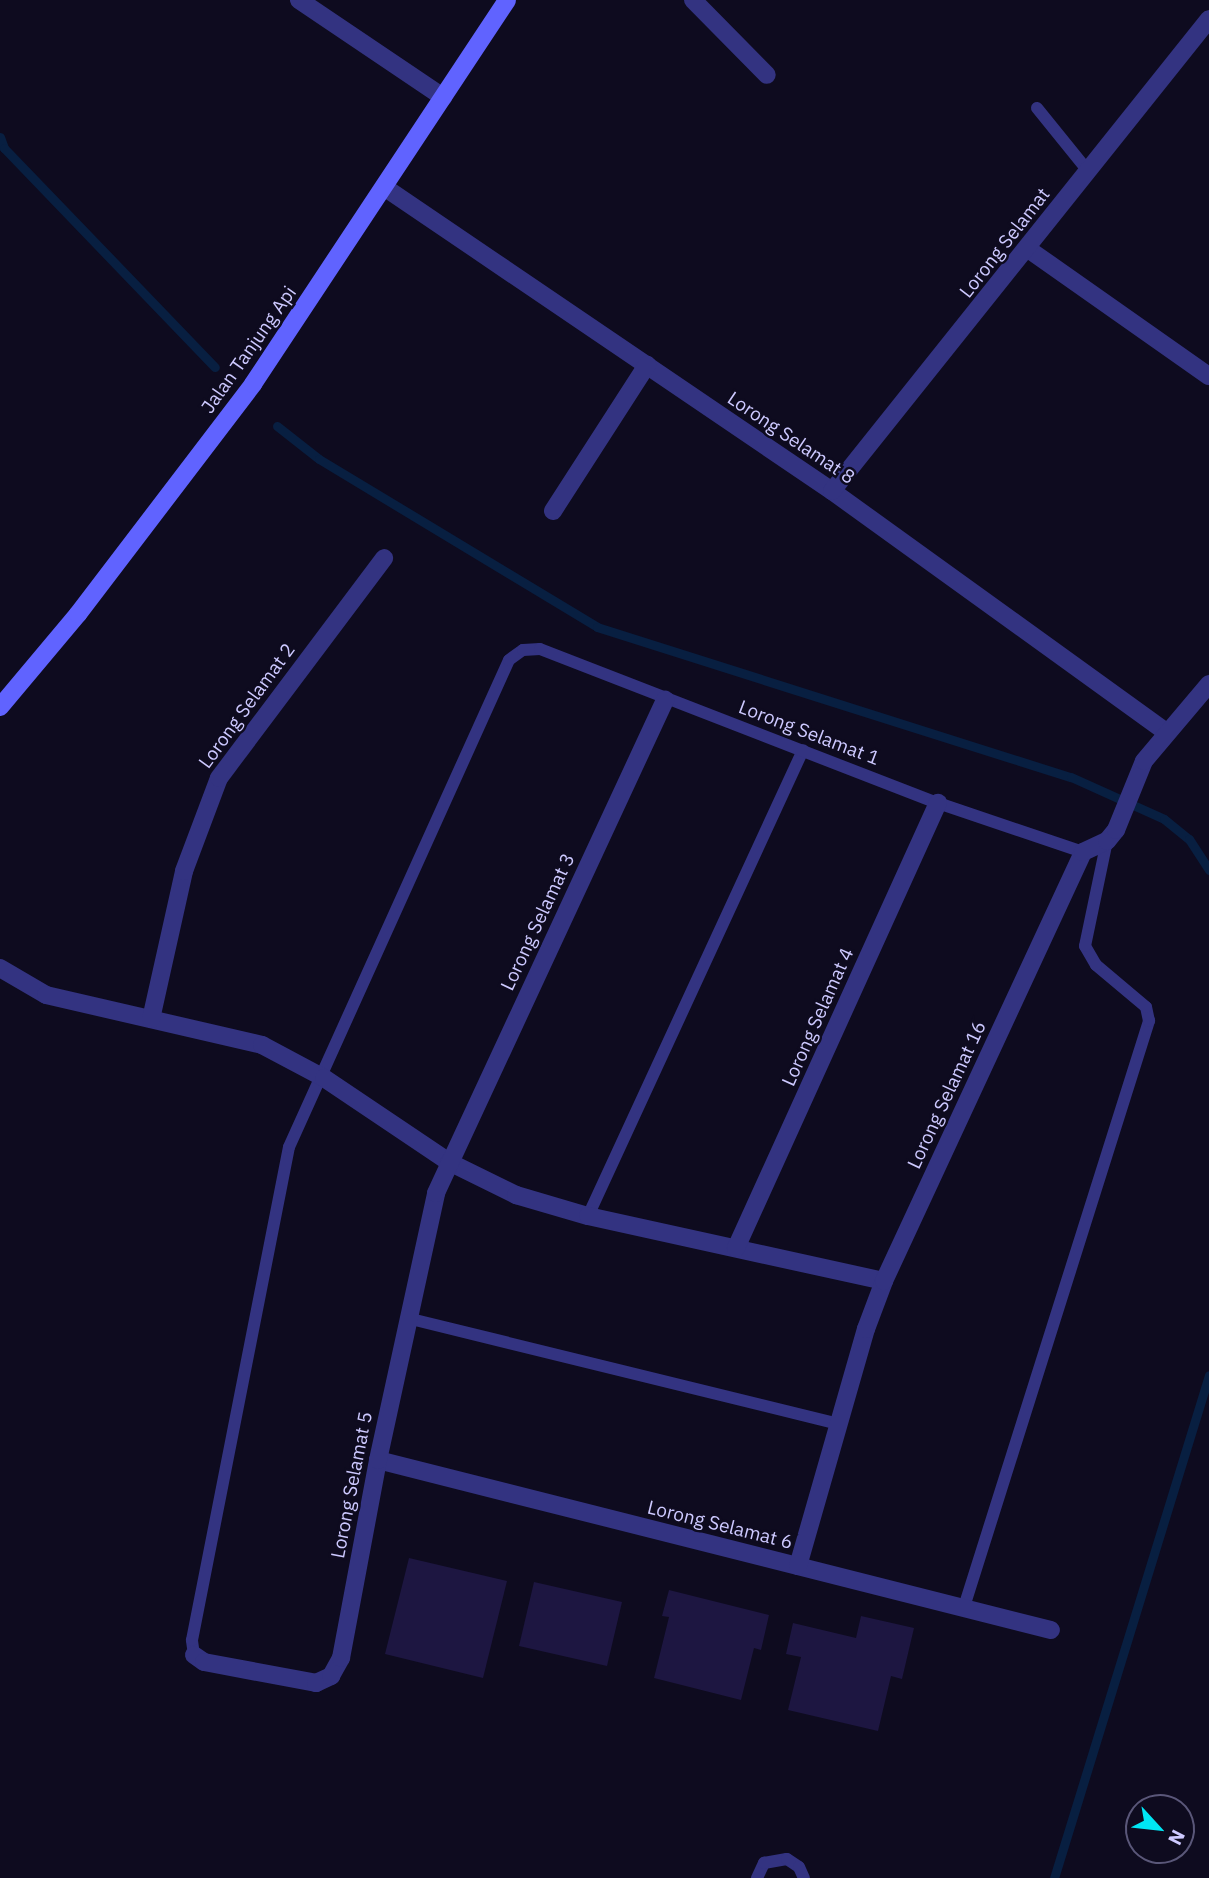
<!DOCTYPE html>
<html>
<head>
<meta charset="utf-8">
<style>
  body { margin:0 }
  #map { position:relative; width:1209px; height:1878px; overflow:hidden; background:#0e0b1f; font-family:"IBM Plex Sans",sans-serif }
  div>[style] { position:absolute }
  .stream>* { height:9px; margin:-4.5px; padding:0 4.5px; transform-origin:4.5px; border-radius:4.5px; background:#081f41 }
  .building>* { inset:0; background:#1d1641 }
  .lane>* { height:12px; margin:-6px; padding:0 6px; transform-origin:6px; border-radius:6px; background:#333381 }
  .street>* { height:18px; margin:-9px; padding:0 9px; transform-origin:9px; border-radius:9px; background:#333381 }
  .secondary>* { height:18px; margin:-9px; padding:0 9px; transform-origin:9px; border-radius:9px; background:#6063ff }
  span { translate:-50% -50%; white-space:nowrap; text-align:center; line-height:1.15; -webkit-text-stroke:5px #0e0b1f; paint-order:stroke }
  .street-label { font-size:19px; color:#cdc9ff }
  .north { position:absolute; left:1125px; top:1794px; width:70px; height:70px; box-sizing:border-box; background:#0e0b1f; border:2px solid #5a5779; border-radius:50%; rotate:117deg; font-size:19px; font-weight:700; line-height:28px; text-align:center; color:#cdc9ff }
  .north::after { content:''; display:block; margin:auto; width:24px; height:32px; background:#00e6f4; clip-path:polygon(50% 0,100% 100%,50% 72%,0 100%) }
</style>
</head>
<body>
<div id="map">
  <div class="stream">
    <i style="left:0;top:137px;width:12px;rotate:70deg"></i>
    <i style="left:4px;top:148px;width:304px;rotate:46.1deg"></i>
    <i style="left:277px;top:426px;width:53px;rotate:38.2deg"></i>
    <i style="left:319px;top:459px;width:325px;rotate:31.1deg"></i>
    <i style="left:597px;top:627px;width:497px;rotate:17.6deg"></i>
    <i style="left:1071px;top:777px;width:102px;rotate:24.3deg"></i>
    <i style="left:1164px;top:819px;width:32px;rotate:39deg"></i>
    <i style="left:1189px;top:839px;width:37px;rotate:57deg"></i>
    <i style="left:1054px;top:1878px;width:526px;rotate:-72.87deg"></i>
  </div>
  <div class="building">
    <i style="clip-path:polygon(409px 1558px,507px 1581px,483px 1678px,385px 1654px)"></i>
    <i style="clip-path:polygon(534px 1582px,622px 1602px,607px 1666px,519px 1646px)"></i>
    <i style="clip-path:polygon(669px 1590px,769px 1615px,761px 1650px,754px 1648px,741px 1700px,654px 1678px,669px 1617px,662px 1616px)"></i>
    <i style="clip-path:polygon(861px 1616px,914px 1628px,902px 1679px,891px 1676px,878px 1731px,788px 1710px,801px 1657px,786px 1654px,793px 1623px,856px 1638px)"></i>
  </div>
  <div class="lane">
    <i style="left:1037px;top:108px;width:81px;rotate:51deg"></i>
    <i style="left:588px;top:1216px;width:513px;rotate:-65.23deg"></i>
    <i style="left:407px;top:1318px;width:445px;rotate:13.8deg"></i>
    <i style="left:964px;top:1607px;width:615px;rotate:-72.48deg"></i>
    <i style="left:1149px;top:1021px;width:14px;rotate:-102deg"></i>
    <i style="left:1146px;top:1007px;width:65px;rotate:-140deg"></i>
    <i style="left:1096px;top:965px;width:22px;rotate:-120deg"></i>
    <i style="left:1085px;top:946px;width:107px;rotate:-78.2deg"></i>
    <i style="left:194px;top:1655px;width:15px;rotate:-98deg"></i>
    <i style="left:192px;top:1640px;width:502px;rotate:-78.87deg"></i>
    <i style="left:289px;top:1147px;width:534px;rotate:-65.69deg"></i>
    <i style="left:509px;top:660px;width:17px;rotate:-36deg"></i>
    <i style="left:523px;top:650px;width:17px;rotate:-3deg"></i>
    <i style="left:540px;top:649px;width:427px;rotate:21.2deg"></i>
    <i style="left:938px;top:803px;width:153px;rotate:18.7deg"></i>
    <i style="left:757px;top:1878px;width:17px;rotate:-65deg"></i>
    <i style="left:764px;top:1863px;width:23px;rotate:-10deg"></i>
    <i style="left:787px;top:1859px;width:14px;rotate:34deg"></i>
    <i style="left:799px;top:1867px;width:12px;rotate:66deg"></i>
  </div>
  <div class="street">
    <i style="left:299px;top:0;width:174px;rotate:34deg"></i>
    <i style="left:693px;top:0;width:105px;rotate:45.4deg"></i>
    <i style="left:384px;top:187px;width:541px;rotate:34.16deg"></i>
    <i style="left:832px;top:491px;width:413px;rotate:35.8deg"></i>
    <i style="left:1028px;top:249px;width:221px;rotate:35.1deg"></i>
    <i style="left:832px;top:491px;width:604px;rotate:-51.38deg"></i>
    <i style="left:553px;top:511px;width:174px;rotate:-57.2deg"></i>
    <i style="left:0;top:968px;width:53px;rotate:30.4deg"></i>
    <i style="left:46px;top:995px;width:222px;rotate:13deg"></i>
    <i style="left:262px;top:1045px;width:70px;rotate:28deg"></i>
    <i style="left:324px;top:1078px;width:151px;rotate:33.9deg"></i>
    <i style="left:449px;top:1162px;width:75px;rotate:26.2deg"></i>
    <i style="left:516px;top:1195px;width:75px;rotate:16.3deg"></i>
    <i style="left:588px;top:1216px;width:303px;rotate:12.4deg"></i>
    <i style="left:151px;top:1019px;width:152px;rotate:-77.4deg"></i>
    <i style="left:184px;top:871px;width:99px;rotate:-69.4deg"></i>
    <i style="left:219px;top:778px;width:275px;rotate:-53.1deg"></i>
    <i style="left:736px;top:1248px;width:489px;rotate:-65.6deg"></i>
    <i style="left:378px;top:1460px;width:694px;rotate:14.18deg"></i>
    <i style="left:798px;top:1566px;width:247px;rotate:-74deg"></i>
    <i style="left:866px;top:1329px;width:51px;rotate:-69.4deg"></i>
    <i style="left:884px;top:1281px;width:473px;rotate:-65.1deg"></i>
    <i style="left:1083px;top:852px;width:26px;rotate:-25deg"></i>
    <i style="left:1107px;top:841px;width:14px;rotate:-51deg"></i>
    <i style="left:1116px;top:830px;width:74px;rotate:-67.9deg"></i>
    <i style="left:1144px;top:761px;width:101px;rotate:-49.8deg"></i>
    <i style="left:194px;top:1655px;width:12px;rotate:35deg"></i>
    <i style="left:204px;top:1662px;width:114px;rotate:10.6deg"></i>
    <i style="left:316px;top:1683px;width:17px;rotate:-25deg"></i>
    <i style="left:331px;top:1676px;width:21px;rotate:-61deg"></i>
    <i style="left:341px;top:1658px;width:201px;rotate:-79.4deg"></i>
    <i style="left:378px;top:1460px;width:273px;rotate:-77.7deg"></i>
    <i style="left:436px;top:1193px;width:544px;rotate:-65.08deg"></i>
  </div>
  <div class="secondary">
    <i style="left:0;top:707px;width:121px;rotate:-50deg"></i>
    <i style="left:78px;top:614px;width:289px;rotate:-52.7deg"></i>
    <i style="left:253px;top:384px;width:460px;rotate:-56.5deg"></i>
  </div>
  <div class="street-label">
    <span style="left:1005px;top:243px;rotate:-52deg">Lorong Selamat</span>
    <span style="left:249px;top:350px;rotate:-55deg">Jalan Tanjung Api</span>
    <span style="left:791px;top:438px;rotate:34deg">Lorong Selamat 8</span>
    <span style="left:247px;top:706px;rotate:-54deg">Lorong Selamat 2</span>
    <span style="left:809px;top:733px;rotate:21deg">Lorong Selamat 1</span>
    <span style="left:538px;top:922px;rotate:-65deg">Lorong Selamat 3</span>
    <span style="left:818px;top:1017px;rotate:-66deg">Lorong Selamat 4</span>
    <span style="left:947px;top:1095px;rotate:-65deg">Lorong Selamat 16</span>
    <span style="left:352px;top:1485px;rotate:-79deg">Lorong Selamat 5</span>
    <span style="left:720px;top:1525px;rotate:14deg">Lorong Selamat 6</span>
  </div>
  <div class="north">N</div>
</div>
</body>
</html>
